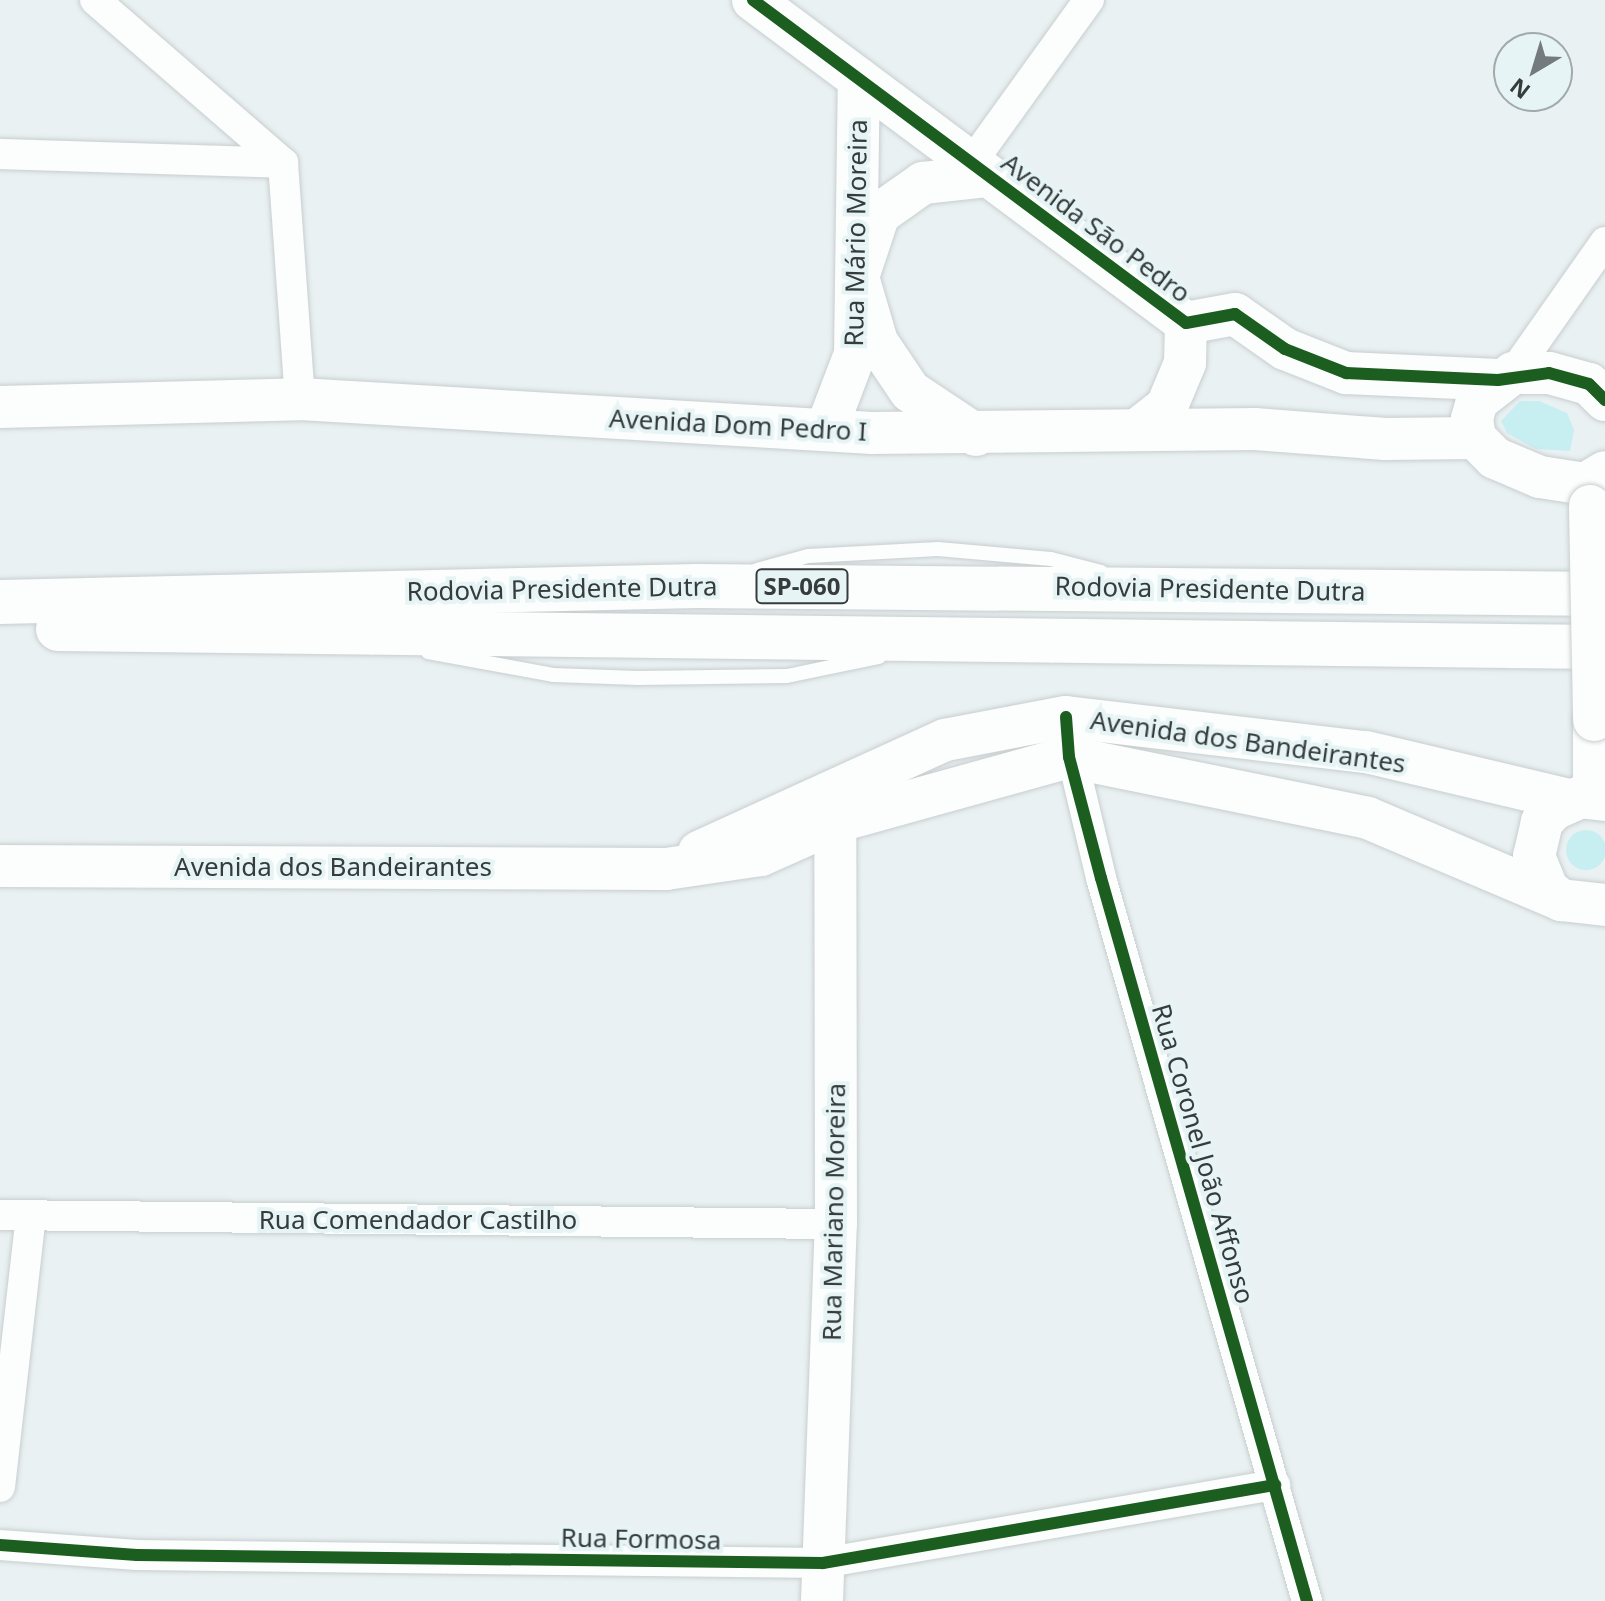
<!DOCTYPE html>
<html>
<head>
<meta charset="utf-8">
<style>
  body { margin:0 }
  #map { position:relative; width:1605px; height:1601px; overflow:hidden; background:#eaf1f2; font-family:"Noto Sans",sans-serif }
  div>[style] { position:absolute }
  .green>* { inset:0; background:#c7eef1 }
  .round { border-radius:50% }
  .roads { filter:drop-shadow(0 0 2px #c8cecf) drop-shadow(0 0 2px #c8cecf) }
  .service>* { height:14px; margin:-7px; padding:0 7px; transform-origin:7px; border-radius:7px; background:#fcfdfd }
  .minor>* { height:30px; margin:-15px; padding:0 15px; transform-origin:15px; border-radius:15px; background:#fcfdfd }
  .secondary>* { height:42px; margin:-21px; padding:0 21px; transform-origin:21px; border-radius:21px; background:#fcfdfd }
  .motorway>* { height:44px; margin:-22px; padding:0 22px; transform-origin:22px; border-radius:22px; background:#fcfdfd }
  .bridges { filter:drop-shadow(0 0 2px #c8cecf) drop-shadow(0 0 2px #c8cecf) }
  .secondary-bridge>* { height:42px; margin:-21px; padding:0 21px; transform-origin:21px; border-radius:21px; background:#fcfdfd }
  .cycleway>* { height:12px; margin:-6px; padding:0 6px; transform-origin:6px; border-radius:6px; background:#1b5e20 }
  span { translate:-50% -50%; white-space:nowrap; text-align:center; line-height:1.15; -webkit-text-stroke:8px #e6f4f5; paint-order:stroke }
  .shield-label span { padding:2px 6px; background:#e6f4f5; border:2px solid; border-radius:6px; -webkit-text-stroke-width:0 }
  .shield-label { font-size:24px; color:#363c3c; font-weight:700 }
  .street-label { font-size:26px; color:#363c3c }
  .north { position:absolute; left:1493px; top:32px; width:80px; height:80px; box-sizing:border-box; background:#e6f4f5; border:2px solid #a0aaab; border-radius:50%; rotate:218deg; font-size:22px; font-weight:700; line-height:32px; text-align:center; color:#363c3c }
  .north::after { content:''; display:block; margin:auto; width:28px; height:36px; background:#757b7c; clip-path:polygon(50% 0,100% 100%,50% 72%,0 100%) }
</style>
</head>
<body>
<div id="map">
  <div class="green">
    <i style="clip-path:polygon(1520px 401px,1539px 401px,1567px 413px,1574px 430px,1570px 451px,1536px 449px,1507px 433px,1501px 421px)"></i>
    <i class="round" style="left:1566px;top:830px;width:40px;height:40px"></i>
  </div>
  <div class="roads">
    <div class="service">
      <i style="left:757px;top:570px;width:53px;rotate:-15.4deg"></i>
      <i style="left:808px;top:556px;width:130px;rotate:-3.1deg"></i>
      <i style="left:938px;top:549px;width:113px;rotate:5.1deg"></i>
      <i style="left:1051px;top:559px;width:52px;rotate:14.6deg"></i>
      <i style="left:428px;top:652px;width:127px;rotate:10.4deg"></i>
      <i style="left:553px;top:675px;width:85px;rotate:2deg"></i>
      <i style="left:638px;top:678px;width:149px;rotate:-0.8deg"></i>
      <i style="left:787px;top:676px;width:94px;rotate:-11.7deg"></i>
    </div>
    <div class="minor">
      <i style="left:95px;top:0;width:249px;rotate:40.9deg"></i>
      <i style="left:283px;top:163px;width:237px;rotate:85.9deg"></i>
      <i style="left:0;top:154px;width:283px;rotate:1.8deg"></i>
      <i style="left:972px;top:162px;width:200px;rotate:-54.2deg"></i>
      <i style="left:1513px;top:373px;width:160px;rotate:-54.9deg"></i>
      <i style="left:1068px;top:739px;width:143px;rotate:76.6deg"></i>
      <i style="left:1101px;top:878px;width:752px;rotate:74.1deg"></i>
      <i style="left:0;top:1215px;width:836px;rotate:0.62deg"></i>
      <i style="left:0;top:1487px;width:272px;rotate:-83.5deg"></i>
      <i style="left:0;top:1545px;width:137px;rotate:4.2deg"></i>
      <i style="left:137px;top:1555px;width:686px;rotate:0.67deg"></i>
      <i style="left:823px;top:1563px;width:459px;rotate:-9.8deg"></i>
    </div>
    <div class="secondary">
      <i style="left:753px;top:0;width:540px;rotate:36.72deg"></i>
      <i style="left:1186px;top:323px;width:50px;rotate:-10.4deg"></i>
      <i style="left:1235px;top:314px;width:61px;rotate:35deg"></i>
      <i style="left:1285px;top:349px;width:66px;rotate:21.5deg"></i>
      <i style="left:1346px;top:373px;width:152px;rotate:2.6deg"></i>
      <i style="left:1605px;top:400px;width:23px;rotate:-135deg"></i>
      <i style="left:1589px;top:384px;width:41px;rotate:-164.6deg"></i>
      <i style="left:1549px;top:373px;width:36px;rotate:180deg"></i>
      <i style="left:1513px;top:373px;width:46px;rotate:142.1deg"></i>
      <i style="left:1477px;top:401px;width:19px;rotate:106deg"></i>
      <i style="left:1472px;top:419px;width:19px;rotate:81deg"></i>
      <i style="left:1475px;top:438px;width:28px;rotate:45deg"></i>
      <i style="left:1495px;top:458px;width:49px;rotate:22.9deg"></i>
      <i style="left:1540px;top:477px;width:46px;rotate:8.8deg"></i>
      <i style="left:1585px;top:484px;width:23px;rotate:-31deg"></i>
      <i style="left:0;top:407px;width:300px;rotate:-1.5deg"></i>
      <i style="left:300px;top:399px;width:573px;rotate:3.4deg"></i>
      <i style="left:872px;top:433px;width:383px;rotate:-0.6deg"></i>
      <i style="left:1255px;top:429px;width:131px;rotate:4.4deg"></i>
      <i style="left:1386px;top:439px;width:89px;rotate:-0.6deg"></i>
      <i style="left:1138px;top:429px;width:37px;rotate:-38deg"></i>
      <i style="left:1167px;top:406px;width:47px;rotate:-67.3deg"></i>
      <i style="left:1185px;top:363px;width:40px;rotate:-88.6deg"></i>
      <i style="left:826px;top:430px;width:81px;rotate:-69.1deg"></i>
      <i style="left:855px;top:354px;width:275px;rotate:-89.2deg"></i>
      <i style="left:976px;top:435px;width:79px;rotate:-146.3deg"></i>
      <i style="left:910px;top:391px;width:59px;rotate:-124deg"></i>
      <i style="left:877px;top:342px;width:68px;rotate:-106.3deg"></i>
      <i style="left:858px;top:277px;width:66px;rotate:-71.6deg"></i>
      <i style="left:879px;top:214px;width:54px;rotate:-35.2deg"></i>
      <i style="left:923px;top:183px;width:66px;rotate:-6.1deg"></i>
      <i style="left:1594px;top:797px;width:77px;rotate:-90deg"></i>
      <i style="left:1605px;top:800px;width:24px;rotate:-173deg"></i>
      <i style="left:1581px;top:797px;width:30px;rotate:156deg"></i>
      <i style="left:1554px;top:809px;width:18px;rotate:133deg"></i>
      <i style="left:1542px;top:822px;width:35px;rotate:103deg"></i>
      <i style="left:1534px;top:856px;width:35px;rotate:68deg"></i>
      <i style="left:1547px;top:889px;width:18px;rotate:38deg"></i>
      <i style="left:1561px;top:900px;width:44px;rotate:6.5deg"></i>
      <i style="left:699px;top:852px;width:270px;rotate:-24.5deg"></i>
      <i style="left:945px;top:740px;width:123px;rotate:-10.8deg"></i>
      <i style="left:1066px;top:717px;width:302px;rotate:6.7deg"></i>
      <i style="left:1366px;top:752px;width:209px;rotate:13.3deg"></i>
      <i style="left:0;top:866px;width:666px;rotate:0.26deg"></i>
      <i style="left:666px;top:869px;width:96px;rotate:-8.4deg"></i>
      <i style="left:761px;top:855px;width:81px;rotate:-24deg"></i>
      <i style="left:835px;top:822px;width:243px;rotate:-15.5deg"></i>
      <i style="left:1069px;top:757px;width:305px;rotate:11.5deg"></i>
      <i style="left:1368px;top:818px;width:210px;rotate:23deg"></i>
      <i style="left:822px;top:1601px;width:377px;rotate:-87.9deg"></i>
      <i style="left:836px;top:1224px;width:402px;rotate:-90.1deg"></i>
    </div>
    <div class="motorway">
      <i style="left:0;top:602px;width:697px;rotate:-1.32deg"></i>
      <i style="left:697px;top:586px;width:908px;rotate:0.5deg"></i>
      <i style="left:58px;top:629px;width:1547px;rotate:0.67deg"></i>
    </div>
  </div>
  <div class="bridges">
    <div class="secondary-bridge">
      <i style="left:1590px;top:506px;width:214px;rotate:88.9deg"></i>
    </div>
  </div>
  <div class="cycleway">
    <i style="left:753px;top:0;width:540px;rotate:36.72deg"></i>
    <i style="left:1186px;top:323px;width:50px;rotate:-10.4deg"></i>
    <i style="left:1235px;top:314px;width:61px;rotate:35deg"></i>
    <i style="left:1285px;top:349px;width:66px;rotate:21.5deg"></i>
    <i style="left:1346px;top:373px;width:152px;rotate:2.6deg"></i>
    <i style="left:1498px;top:380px;width:51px;rotate:-7.8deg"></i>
    <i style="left:1549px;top:373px;width:41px;rotate:15.4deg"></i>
    <i style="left:1589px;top:384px;width:23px;rotate:45deg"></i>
    <i style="left:1066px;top:717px;width:40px;rotate:85.7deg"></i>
    <i style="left:1069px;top:757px;width:125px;rotate:75.2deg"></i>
    <i style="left:1101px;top:878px;width:752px;rotate:74.1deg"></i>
    <i style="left:0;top:1545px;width:137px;rotate:4.2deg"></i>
    <i style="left:137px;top:1555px;width:686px;rotate:0.67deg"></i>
    <i style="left:823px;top:1563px;width:459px;rotate:-9.8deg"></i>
  </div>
  <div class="shield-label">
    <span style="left:802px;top:586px">SP-060</span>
  </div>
  <div class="street-label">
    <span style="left:1096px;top:228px;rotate:37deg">Avenida São Pedro</span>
    <span style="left:856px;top:233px;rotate:-89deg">Rua Mário Moreira</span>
    <span style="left:738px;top:425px;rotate:3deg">Avenida Dom Pedro I</span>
    <span style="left:562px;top:589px;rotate:-1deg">Rodovia Presidente Dutra</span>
    <span style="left:1210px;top:589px;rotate:1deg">Rodovia Presidente Dutra</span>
    <span style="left:1248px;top:742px;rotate:8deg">Avenida dos Bandeirantes</span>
    <span style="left:333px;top:867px">Avenida dos Bandeirantes</span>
    <span style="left:1203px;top:1154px;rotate:74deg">Rua Coronel João Affonso</span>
    <span style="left:834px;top:1212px;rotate:-89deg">Rua Mariano Moreira</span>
    <span style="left:418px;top:1220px">Rua Comendador Castilho</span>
    <span style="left:641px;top:1539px;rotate:1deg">Rua Formosa</span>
  </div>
  <div class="north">N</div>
</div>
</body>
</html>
